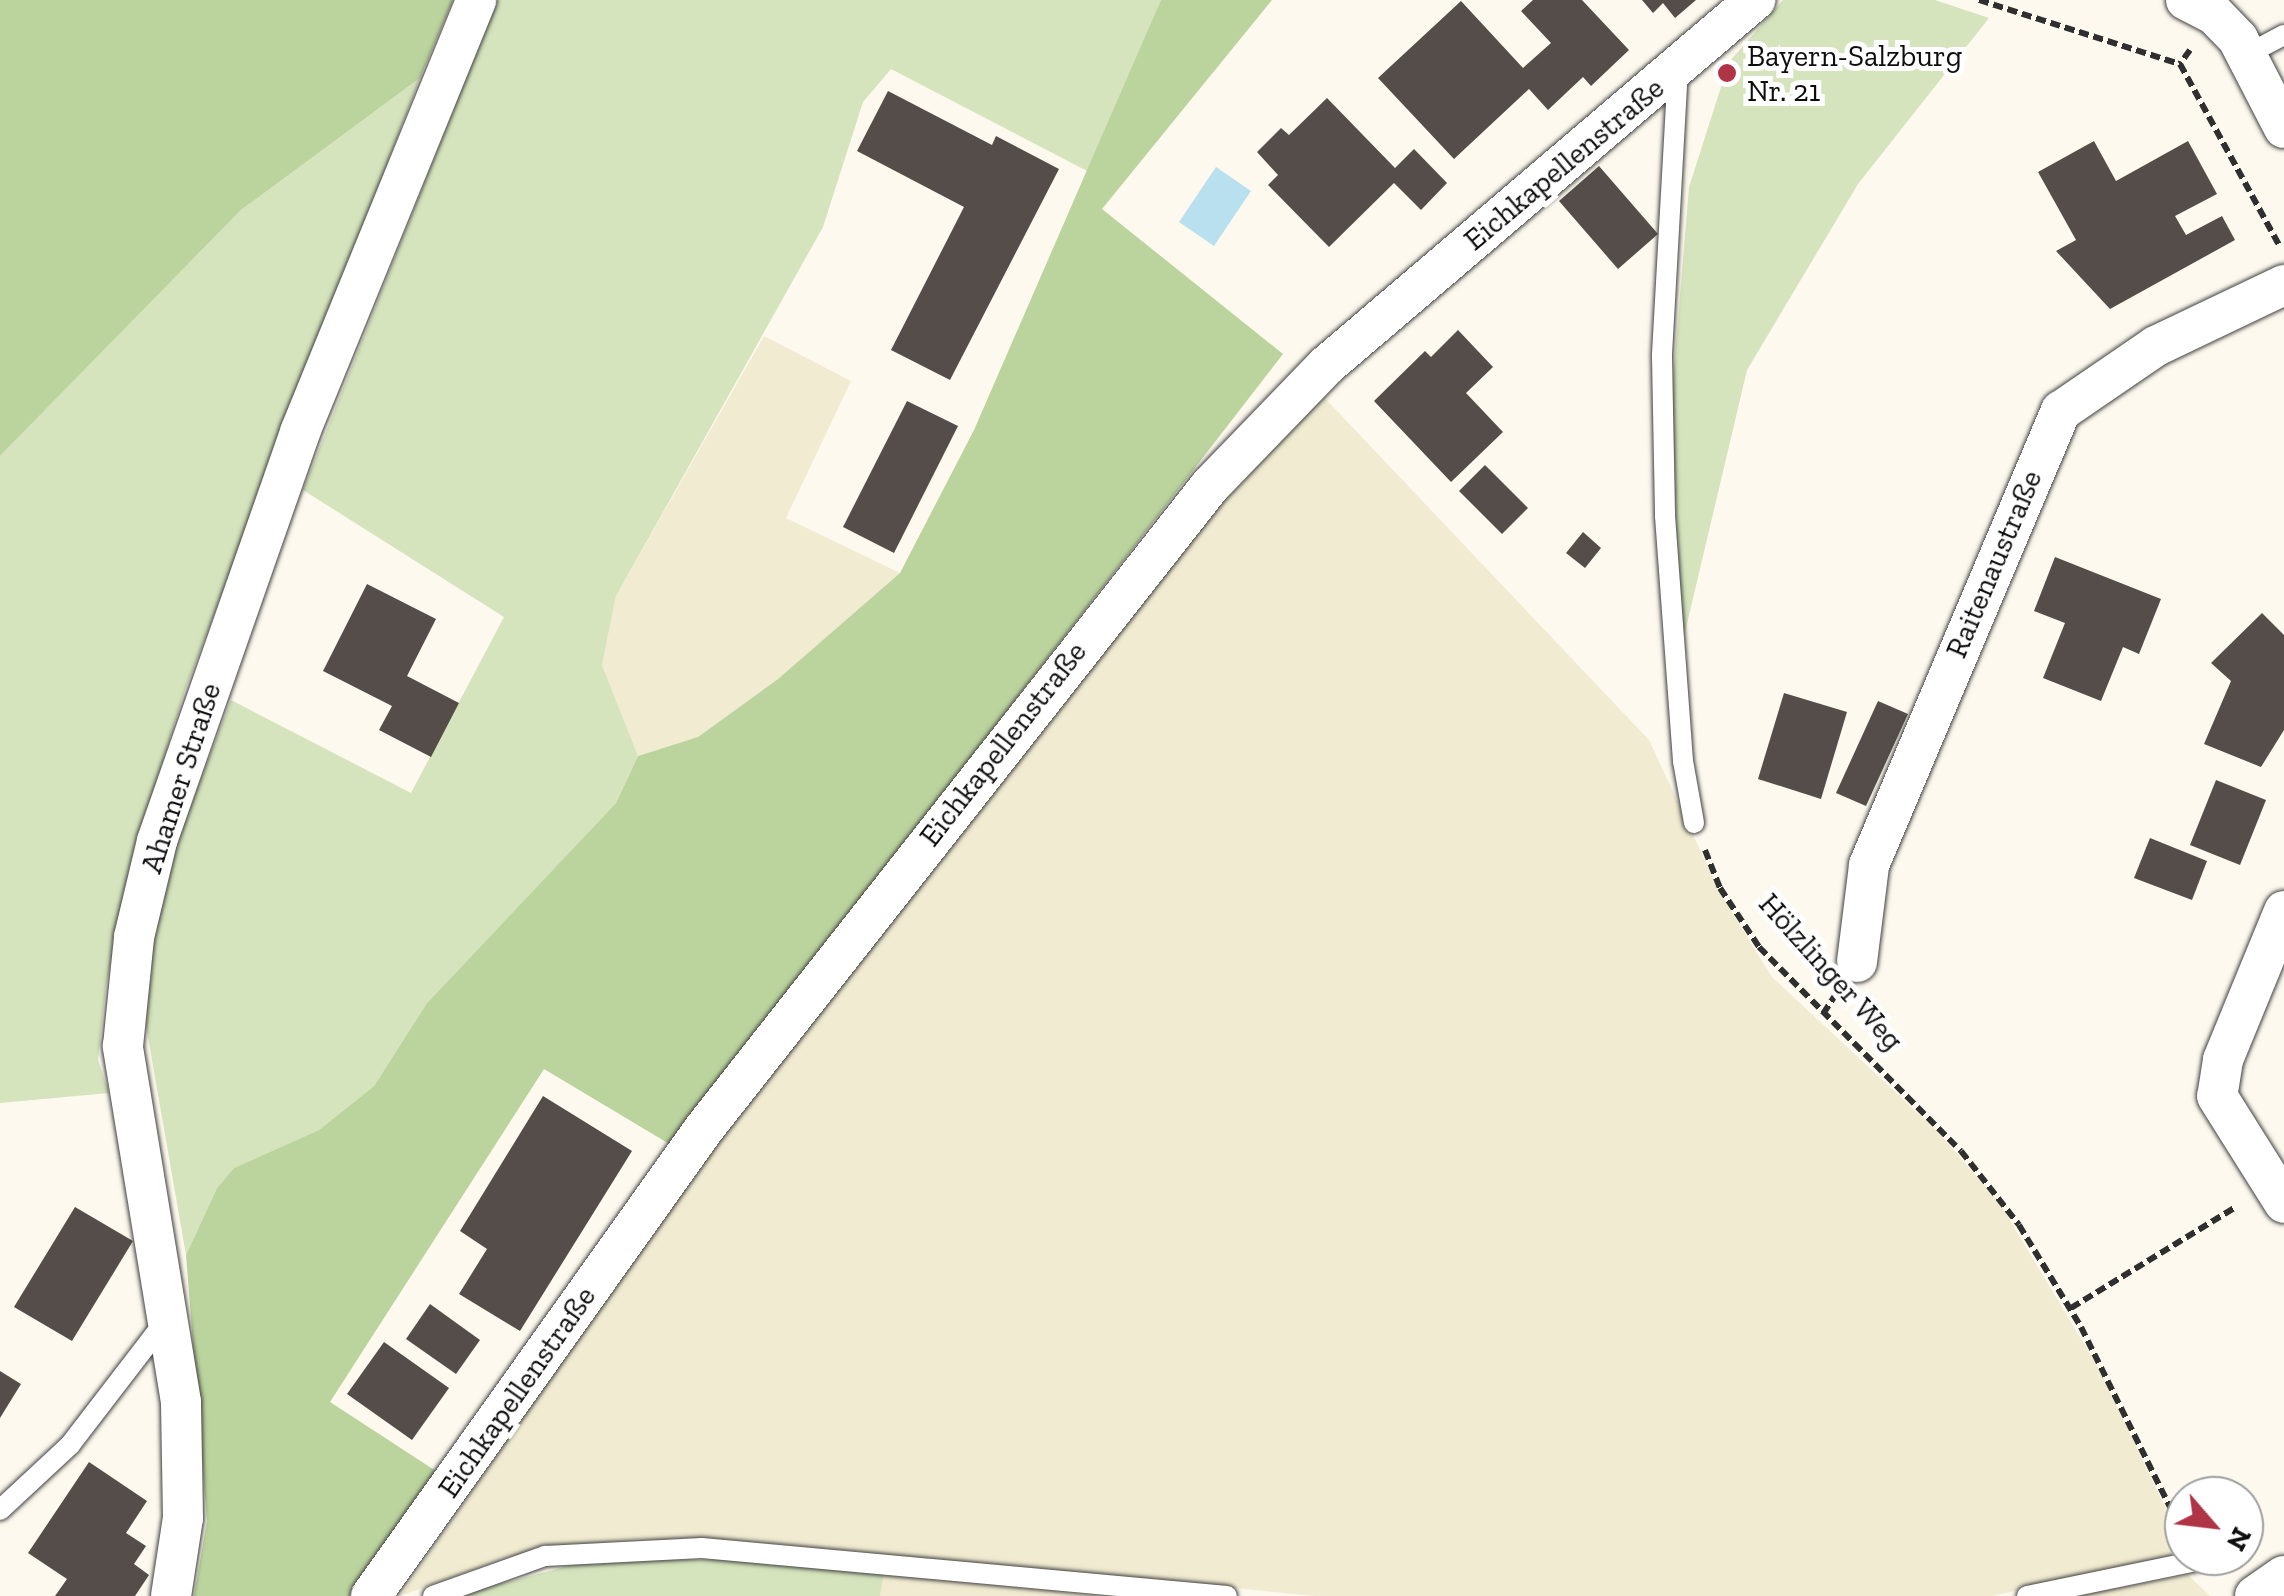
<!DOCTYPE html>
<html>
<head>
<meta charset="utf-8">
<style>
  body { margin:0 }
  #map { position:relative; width:2284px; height:1596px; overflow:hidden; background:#fdf9ee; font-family:"Zilla Slab",serif }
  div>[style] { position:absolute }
  .farmland>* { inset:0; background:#f1ebd1 }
  .green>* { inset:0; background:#d5e4bc }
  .forest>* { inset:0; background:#bbd39d }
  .water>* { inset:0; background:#b8e0ef }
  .building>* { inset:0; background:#544d4a }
  .path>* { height:6px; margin-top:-3px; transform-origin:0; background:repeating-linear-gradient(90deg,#2f2f2f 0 10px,transparent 0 15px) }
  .roads { filter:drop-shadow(0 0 2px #404040) drop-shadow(0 0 2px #404040) }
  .service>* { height:20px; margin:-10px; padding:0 10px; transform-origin:10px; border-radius:10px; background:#fff }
  .minor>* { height:40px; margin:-20px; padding:0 20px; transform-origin:20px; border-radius:20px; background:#fff }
  .dots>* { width:28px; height:28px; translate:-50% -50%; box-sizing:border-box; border:5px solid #fff; border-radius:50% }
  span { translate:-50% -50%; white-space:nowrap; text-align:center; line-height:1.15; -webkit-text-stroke:10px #fff; paint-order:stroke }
  .poi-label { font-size:30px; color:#0d0d0d }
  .left { translate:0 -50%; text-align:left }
  .street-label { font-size:30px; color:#0d0d0d }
  .north { position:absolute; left:2164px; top:1476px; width:100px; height:100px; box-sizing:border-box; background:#fff; border:2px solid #9e9e9e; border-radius:50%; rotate:118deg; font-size:28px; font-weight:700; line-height:40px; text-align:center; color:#0d0d0d }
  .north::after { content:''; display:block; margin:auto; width:35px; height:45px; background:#ae3446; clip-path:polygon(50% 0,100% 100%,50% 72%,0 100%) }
</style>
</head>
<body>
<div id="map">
  <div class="farmland">
    <i style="clip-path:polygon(764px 336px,851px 381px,786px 518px,900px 573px,778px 679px,698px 737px,638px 756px,602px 665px,616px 596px)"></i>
    <i style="clip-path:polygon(1320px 393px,1649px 740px,1721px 895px,1772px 977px,1936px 1130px,1999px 1202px,2099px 1369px,2180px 1538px,2171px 1557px,1992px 1596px,1315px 1596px,780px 1544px,635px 1539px,507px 1557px,400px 1596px,727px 1122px,1217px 498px)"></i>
    <i style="clip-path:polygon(884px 1573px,1097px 1596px,880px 1596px)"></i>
    <i style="clip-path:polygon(2188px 1575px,2210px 1596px,2076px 1596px)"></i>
  </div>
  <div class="green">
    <i style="clip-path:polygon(497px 0,1161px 0,1089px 172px,891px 69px,863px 102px,823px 227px,616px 596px,602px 665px,638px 756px,616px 803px,427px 1003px,374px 1086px,319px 1130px,234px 1168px,217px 1188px,186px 1255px,145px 1020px,152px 943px,175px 847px,231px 700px,411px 793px,504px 617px,303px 490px)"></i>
    <i style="clip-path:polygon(1783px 0,1935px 0,1989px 18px,1858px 184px,1747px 370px,1682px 645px,1671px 405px,1689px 187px,1729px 62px)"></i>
    <i style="clip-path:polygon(420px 78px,184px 693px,129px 871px,106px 986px,98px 1060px,109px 1093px,0 1103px,0 456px,241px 210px)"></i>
    <i style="clip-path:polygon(594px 1559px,727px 1560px,884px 1573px,880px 1596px,455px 1596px)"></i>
  </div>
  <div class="forest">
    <i style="clip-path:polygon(0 0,453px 0,420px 78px,241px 210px,0 456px)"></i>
    <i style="clip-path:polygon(1161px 0,1272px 0,1102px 209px,1283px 354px,671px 1145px,544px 1069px,330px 1402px,442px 1475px,354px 1596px,194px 1596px,207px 1521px,186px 1255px,217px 1188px,234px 1168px,319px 1130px,374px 1086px,427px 1003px,616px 803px,638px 756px,698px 737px,778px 679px,900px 573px,974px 430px)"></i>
  </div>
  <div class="water">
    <i style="clip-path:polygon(1216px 167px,1251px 191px,1214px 246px,1179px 222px)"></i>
  </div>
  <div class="building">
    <i style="clip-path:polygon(1533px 0,1582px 0,1629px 50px,1591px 86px,1583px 77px,1548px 110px,1529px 89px,1454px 159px,1378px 78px,1461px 1px,1523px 68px,1551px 43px,1521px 11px)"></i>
    <i style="clip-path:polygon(1642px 0,1696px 0,1675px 18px,1663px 3px,1653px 13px)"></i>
    <i style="clip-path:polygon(888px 91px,992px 145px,996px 136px,1059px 169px,950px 380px,891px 350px,964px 207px,857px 151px)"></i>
    <i style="clip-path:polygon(1327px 98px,1395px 168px,1414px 149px,1447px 183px,1421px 210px,1394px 183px,1329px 247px,1268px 185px,1278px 175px,1257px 152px,1281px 128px,1289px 135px)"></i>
    <i style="clip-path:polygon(2094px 141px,2116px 181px,2188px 141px,2217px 194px,2175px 216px,2186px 235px,2222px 216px,2235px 240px,2110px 309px,2056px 251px,2076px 240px,2038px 172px)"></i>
    <i style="clip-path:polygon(1599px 166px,1658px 234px,1618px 269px,1559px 201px)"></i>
    <i style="clip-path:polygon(1458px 330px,1493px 367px,1466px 393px,1503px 432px,1451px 482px,1374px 401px,1425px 351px,1431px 357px)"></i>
    <i style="clip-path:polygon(907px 401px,958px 426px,894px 553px,843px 527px)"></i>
    <i style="clip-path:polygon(1485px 465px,1528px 508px,1502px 534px,1459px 491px)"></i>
    <i style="clip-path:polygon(1583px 532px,1601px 548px,1585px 568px,1566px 553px)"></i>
    <i style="clip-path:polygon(2055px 557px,2161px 599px,2139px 654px,2123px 647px,2101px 701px,2043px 678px,2065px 623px,2034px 611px)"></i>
    <i style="clip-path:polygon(367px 584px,436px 619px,407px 676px,459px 703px,431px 757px,379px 730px,392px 706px,323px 671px)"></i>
    <i style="clip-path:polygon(2262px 613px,2284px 635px,2284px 730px,2261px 767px,2204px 744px,2231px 681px,2211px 663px)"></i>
    <i style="clip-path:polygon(1784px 693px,1847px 712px,1821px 799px,1758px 779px)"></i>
    <i style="clip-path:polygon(1878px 701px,1908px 714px,1866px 806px,1836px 793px)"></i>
    <i style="clip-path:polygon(2216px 780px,2266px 800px,2240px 865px,2190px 845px)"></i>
    <i style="clip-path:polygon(2150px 838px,2207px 861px,2192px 900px,2134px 878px)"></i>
    <i style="clip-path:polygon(543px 1096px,632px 1151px,520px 1331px,459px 1294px,487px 1249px,460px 1231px)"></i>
    <i style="clip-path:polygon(75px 1207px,133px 1241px,72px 1341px,14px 1307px)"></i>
    <i style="clip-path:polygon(430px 1304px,480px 1340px,456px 1374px,406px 1339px)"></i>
    <i style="clip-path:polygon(384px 1342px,449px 1388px,412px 1440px,347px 1394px)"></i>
    <i style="clip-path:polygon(0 1371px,21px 1384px,0 1418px)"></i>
    <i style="clip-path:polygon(89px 1462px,147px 1501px,126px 1533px,146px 1546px,134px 1564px,149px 1575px,135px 1596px,55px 1596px,67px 1579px,28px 1553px)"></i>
  </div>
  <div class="path">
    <i style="left:1979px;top:0;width:211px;rotate:17.7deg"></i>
    <i style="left:2190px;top:50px;width:17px;rotate:126deg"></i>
    <i style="left:2180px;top:64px;width:206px;rotate:61.3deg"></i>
    <i style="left:1705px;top:850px;width:41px;rotate:68.5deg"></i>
    <i style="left:1720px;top:888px;width:71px;rotate:56.5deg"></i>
    <i style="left:1759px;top:947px;width:287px;rotate:45.3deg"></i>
    <i style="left:1961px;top:1151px;width:94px;rotate:51.9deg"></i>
    <i style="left:2019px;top:1225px;width:119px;rotate:58.7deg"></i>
    <i style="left:2081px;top:1327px;width:230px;rotate:63.7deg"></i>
    <i style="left:1823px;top:1014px;width:24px;rotate:-57deg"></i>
    <i style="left:2071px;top:1308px;width:193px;rotate:-31.5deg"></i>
  </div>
  <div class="roads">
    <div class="service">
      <i style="left:2246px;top:55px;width:43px;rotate:-27.8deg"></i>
      <i style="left:1678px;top:68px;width:289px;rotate:93.2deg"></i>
      <i style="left:1662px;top:357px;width:159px;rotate:88.9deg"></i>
      <i style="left:1665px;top:516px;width:246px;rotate:85.8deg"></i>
      <i style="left:1683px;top:761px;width:63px;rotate:79.9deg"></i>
      <i style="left:0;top:1510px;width:96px;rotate:-42.9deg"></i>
      <i style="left:70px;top:1445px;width:156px;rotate:-52.5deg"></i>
      <i style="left:433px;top:1596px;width:119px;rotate:-19.7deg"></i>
      <i style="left:545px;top:1556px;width:157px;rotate:-2.9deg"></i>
      <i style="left:702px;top:1548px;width:527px;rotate:5.22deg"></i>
      <i style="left:2027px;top:1596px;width:173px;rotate:-11.7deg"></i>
    </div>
    <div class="minor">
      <i style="left:2186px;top:0;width:31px;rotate:27deg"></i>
      <i style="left:2214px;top:14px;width:35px;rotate:46deg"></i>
      <i style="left:2238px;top:39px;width:100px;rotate:62.7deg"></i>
      <i style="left:2284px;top:911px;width:161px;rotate:112.3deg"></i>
      <i style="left:2223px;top:1060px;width:36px;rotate:99deg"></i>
      <i style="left:2217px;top:1096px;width:126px;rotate:57.9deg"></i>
      <i style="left:1857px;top:962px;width:98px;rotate:-82.9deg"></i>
      <i style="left:1869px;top:865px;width:493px;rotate:-67.1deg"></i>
      <i style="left:2061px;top:411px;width:115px;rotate:-34.4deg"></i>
      <i style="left:2156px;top:346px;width:142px;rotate:-25.5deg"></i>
      <i style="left:171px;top:1596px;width:79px;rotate:-81.3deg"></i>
      <i style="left:183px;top:1518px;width:116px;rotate:-91deg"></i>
      <i style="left:181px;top:1402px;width:361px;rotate:-99.3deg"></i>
      <i style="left:123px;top:1046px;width:110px;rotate:-84.2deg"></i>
      <i style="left:134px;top:937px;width:99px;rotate:-76.5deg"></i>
      <i style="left:157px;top:841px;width:433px;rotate:-70.7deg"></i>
      <i style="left:300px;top:432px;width:466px;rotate:-67.8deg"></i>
      <i style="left:371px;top:1596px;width:572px;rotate:-54.53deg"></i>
      <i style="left:703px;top:1130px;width:820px;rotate:-51.79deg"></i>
      <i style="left:1210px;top:486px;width:168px;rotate:-46deg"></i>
      <i style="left:1327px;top:365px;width:563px;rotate:-40.46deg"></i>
      <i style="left:2255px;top:1596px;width:35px;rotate:-35deg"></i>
    </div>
  </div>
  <div class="dots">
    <i style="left:1727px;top:73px;background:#ae3446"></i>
  </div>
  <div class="poi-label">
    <span class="left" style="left:1747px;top:73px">Bayern-Salzburg<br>Nr. 21</span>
  </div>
  <div class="street-label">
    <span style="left:1564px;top:164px;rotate:-40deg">Eichkapellenstraße</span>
    <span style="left:1994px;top:564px;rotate:-67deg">Raitenaustraße</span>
    <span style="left:1003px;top:744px;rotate:-52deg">Eichkapellenstraße</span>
    <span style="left:181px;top:778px;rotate:-72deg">Ahamer Straße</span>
    <span style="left:1831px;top:972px;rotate:48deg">Hölzlinger Weg</span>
    <span style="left:517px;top:1392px;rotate:-55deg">Eichkapellenstraße</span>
  </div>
  <div class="north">N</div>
</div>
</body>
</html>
